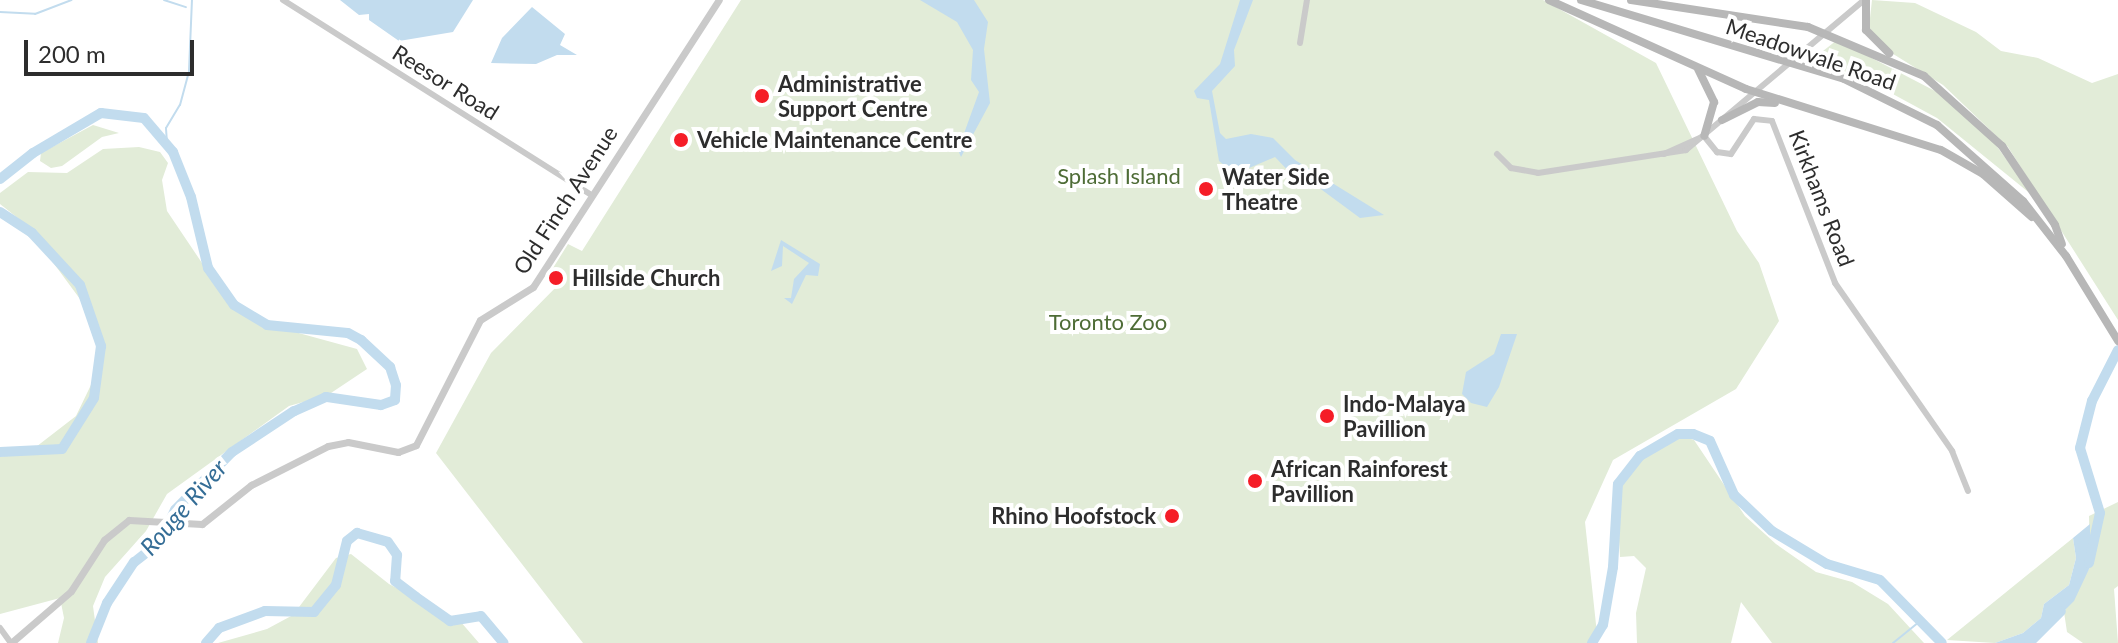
<!DOCTYPE html>
<html>
<head>
<meta charset="utf-8">
<style>
  body { margin:0 }
  #map { position:relative; width:2118px; height:643px; overflow:hidden; background:#fff; font-family:Lato,sans-serif }
  div>[style] { position:absolute }
  .green>* { inset:0; background:#e2ecd8 }
  .water>* { inset:0; background:#c2dcee }
  .stream>* { height:2px; margin:-1px; padding:0 1px; transform-origin:1px; border-radius:1px; background:#c2dcee }
  .river>* { height:10px; margin:-5px; padding:0 5px; transform-origin:5px; border-radius:5px; background:#c2dcee }
  .minor>* { height:6px; margin:-3px; padding:0 3px; transform-origin:3px; border-radius:3px; background:#cacaca }
  .tertiary>* { height:7px; margin:-3.5px; padding:0 3.5px; transform-origin:3.5px; border-radius:3.5px; background:#cacaca }
  .secondary>* { height:8px; margin:-4px; padding:0 4px; transform-origin:4px; border-radius:4px; background:#b7b7b7 }
  .dots>* { width:22px; height:22px; translate:-50% -50%; box-sizing:border-box; border:4px solid #fff; border-radius:50% }
  span { translate:-50% -50%; white-space:nowrap; text-align:center; line-height:1.15; -webkit-text-stroke:8px #fff; paint-order:stroke }
  .street-label { font-size:22px; color:#2d2d2d }
  .poi-label { font-size:22px; color:#2d2d2d; font-weight:700 }
  .left { translate:0 -50%; text-align:left }
  .right { translate:-100% -50%; text-align:right }
  .park-label { font-size:22px; color:#4e6c36 }
  .water-label { font-size:24px; color:#346d96; font-style:italic }
  .scale { position:absolute; left:24px; top:40px; width:170px; height:36px; box-sizing:border-box; border:4px solid #2d2d2d; border-top:0; padding-left:10px; font-size:24px; line-height:28px; white-space:nowrap; color:#2d2d2d; -webkit-text-stroke:6px #fff; paint-order:stroke }
</style>
</head>
<body>
<div id="map">
  <div class="green">
    <i style="clip-path:polygon(741px 0,1543px 0,1656px 63px,1737px 231px,1759px 263px,1779px 321px,1736px 389px,1613px 460px,1585px 522px,1598px 643px,583px 643px,436px 453px,491px 353px,566px 277px,553px 268px,568px 244px,582px 251px)"></i>
    <i style="clip-path:polygon(1872px 0,1915px 3px,1976px 32px,2001px 51px,2038px 58px,2092px 83px,2118px 74px,2118px 320px,2008px 147px,1943px 85px,1882px 47px,1869px 27px)"></i>
    <i style="clip-path:polygon(1837px 40px,1937px 92px,1993px 141px,2032px 195px,1937px 118px,1878px 86px,1809px 62px)"></i>
    <i style="clip-path:polygon(93px 125px,119px 133px,102px 137px,62px 166px,51px 168px,40px 161px,41px 153px)"></i>
    <i style="clip-path:polygon(139px 147px,160px 152px,168px 163px,162px 180px,167px 211px,233px 309px,262px 323px,357px 349px,367px 369px,328px 395px,289px 406px,167px 494px,146px 531px,105px 577px,93px 606px,98px 643px,58px 643px,64px 618px,60px 598px,0 614px,0 457px,32px 450px,76px 416px,102px 362px,101px 344px,91px 314px,24px 223px,0 204px,0 193px,28px 172px,67px 173px,103px 149px)"></i>
    <i style="clip-path:polygon(1675px 433px,1694px 440px,1745px 516px,1776px 544px,1816px 572px,1852px 582px,1888px 604px,1924px 643px,1772px 643px,1741px 602px,1731px 643px,1637px 643px,1636px 613px,1646px 568px,1634px 556px,1620px 557px,1616px 489px,1629px 467px)"></i>
    <i style="clip-path:polygon(2118px 502px,2118px 586px,2114px 589px,2118px 643px,2083px 643px,2067px 632px,2064px 612px,2090px 567px,2089px 516px)"></i>
    <i style="clip-path:polygon(2073px 538px,2076px 558px,2069px 585px,2044px 604px,2041px 618px,2023px 633px,1995px 643px,1947px 640px)"></i>
    <i style="clip-path:polygon(351px 554px,389px 584px,460px 621px,479px 643px,218px 643px,267px 629px,293px 615px,336px 558px)"></i>
  </div>
  <div class="water">
    <i style="clip-path:polygon(340px 0,473px 0,453px 32px,399px 41px,369px 20px,369px 14px,359px 15px)"></i>
    <i style="clip-path:polygon(920px 0,974px 0,988px 22px,984px 49px,990px 103px,961px 157px,958px 150px,979px 92px,971px 80px,973px 50px,957px 22px)"></i>
    <i style="clip-path:polygon(1240px 0,1253px 0,1234px 50px,1235px 66px,1212px 91px,1220px 133px,1226px 139px,1251px 134px,1273px 138px,1295px 160px,1384px 215px,1360px 218px,1318px 187px,1298px 181px,1275px 157px,1235px 174px,1219px 161px,1209px 100px,1197px 98px,1194px 91px,1220px 64px)"></i>
    <i style="clip-path:polygon(532px 7px,565px 34px,560px 45px,577px 55px,557px 55px,536px 64px,491px 63px,502px 38px)"></i>
    <i style="clip-path:polygon(781px 240px,820px 264px,818px 276px,806px 275px,792px 304px,784px 298px,791px 298px,794px 279px,809px 263px,783px 246px,782px 266px,771px 271px)"></i>
    <i style="clip-path:polygon(1501px 334px,1517px 334px,1499px 387px,1487px 407px,1471px 403px,1462px 394px,1466px 372px,1494px 354px)"></i>
    <i style="clip-path:polygon(2090px 524px,2090px 567px,2074px 601px,2032px 643px,1995px 643px,2023px 633px,2041px 618px,2044px 604px,2069px 585px,2076px 558px,2073px 538px)"></i>
  </div>
  <div class="stream">
    <i style="left:164px;top:0;width:23px;rotate:18deg"></i>
    <i style="left:0;top:12px;width:35px;rotate:3deg"></i>
    <i style="left:35px;top:14px;width:39px;rotate:-21deg"></i>
    <i style="left:167px;top:143px;width:15px;rotate:-94deg"></i>
    <i style="left:166px;top:128px;width:27px;rotate:-59deg"></i>
    <i style="left:180px;top:105px;width:35px;rotate:-75deg"></i>
    <i style="left:189px;top:71px;width:71px;rotate:-87.6deg"></i>
    <i style="left:1893px;top:643px;width:35px;rotate:-39deg"></i>
  </div>
  <div class="river">
    <i style="left:0;top:179px;width:42px;rotate:-38.2deg"></i>
    <i style="left:33px;top:153px;width:79px;rotate:-30.5deg"></i>
    <i style="left:101px;top:113px;width:43px;rotate:6.6deg"></i>
    <i style="left:144px;top:118px;width:45px;rotate:49.5deg"></i>
    <i style="left:173px;top:152px;width:48px;rotate:68.2deg"></i>
    <i style="left:191px;top:197px;width:73px;rotate:76.5deg"></i>
    <i style="left:208px;top:268px;width:45px;rotate:54.9deg"></i>
    <i style="left:234px;top:305px;width:39px;rotate:31deg"></i>
    <i style="left:267px;top:325px;width:81px;rotate:5.6deg"></i>
    <i style="left:348px;top:333px;width:15px;rotate:28deg"></i>
    <i style="left:361px;top:340px;width:40px;rotate:43deg"></i>
    <i style="left:390px;top:367px;width:19px;rotate:72deg"></i>
    <i style="left:396px;top:385px;width:15px;rotate:94deg"></i>
    <i style="left:395px;top:400px;width:15px;rotate:160deg"></i>
    <i style="left:381px;top:405px;width:56px;rotate:-171.7deg"></i>
    <i style="left:326px;top:397px;width:35px;rotate:156deg"></i>
    <i style="left:294px;top:411px;width:74px;rotate:146.5deg"></i>
    <i style="left:232px;top:452px;width:81px;rotate:134.5deg"></i>
    <i style="left:175px;top:510px;width:35px;rotate:115deg"></i>
    <i style="left:160px;top:542px;width:33px;rotate:142deg"></i>
    <i style="left:134px;top:562px;width:49px;rotate:123.4deg"></i>
    <i style="left:107px;top:603px;width:43px;rotate:111.8deg"></i>
    <i style="left:0;top:212px;width:38px;rotate:33deg"></i>
    <i style="left:32px;top:233px;width:71px;rotate:47.3deg"></i>
    <i style="left:80px;top:285px;width:65px;rotate:71deg"></i>
    <i style="left:101px;top:346px;width:52px;rotate:97.7deg"></i>
    <i style="left:94px;top:398px;width:60px;rotate:122.1deg"></i>
    <i style="left:62px;top:449px;width:62px;rotate:177.2deg"></i>
    <i style="left:2089px;top:563px;width:51px;rotate:-77.6deg"></i>
    <i style="left:2100px;top:513px;width:68px;rotate:-107.1deg"></i>
    <i style="left:2080px;top:448px;width:49px;rotate:-75.7deg"></i>
    <i style="left:2092px;top:401px;width:57px;rotate:-63deg"></i>
    <i style="left:206px;top:643px;width:20px;rotate:-49deg"></i>
    <i style="left:219px;top:628px;width:49px;rotate:-20.3deg"></i>
    <i style="left:265px;top:611px;width:49px;rotate:1.2deg"></i>
    <i style="left:314px;top:612px;width:35px;rotate:-51deg"></i>
    <i style="left:336px;top:585px;width:45px;rotate:-76deg"></i>
    <i style="left:347px;top:541px;width:13px;rotate:-39deg"></i>
    <i style="left:357px;top:533px;width:32px;rotate:16deg"></i>
    <i style="left:388px;top:542px;width:16px;rotate:55deg"></i>
    <i style="left:397px;top:555px;width:26px;rotate:94deg"></i>
    <i style="left:395px;top:581px;width:26px;rotate:37deg"></i>
    <i style="left:416px;top:597px;width:42px;rotate:35.2deg"></i>
    <i style="left:450px;top:621px;width:31px;rotate:-9deg"></i>
    <i style="left:481px;top:616px;width:35px;rotate:50deg"></i>
    <i style="left:1592px;top:643px;width:21px;rotate:-59deg"></i>
    <i style="left:1603px;top:625px;width:59px;rotate:-80.2deg"></i>
    <i style="left:1613px;top:567px;width:83px;rotate:-86.6deg"></i>
    <i style="left:1618px;top:484px;width:36px;rotate:-52deg"></i>
    <i style="left:1640px;top:456px;width:44px;rotate:-30.1deg"></i>
    <i style="left:1678px;top:434px;width:15px"></i>
    <i style="left:1693px;top:434px;width:18px;rotate:22deg"></i>
    <i style="left:1710px;top:441px;width:59px;rotate:66deg"></i>
    <i style="left:1734px;top:495px;width:52px;rotate:43.5deg"></i>
    <i style="left:1772px;top:531px;width:64px;rotate:31deg"></i>
    <i style="left:1827px;top:564px;width:55px;rotate:16.8deg"></i>
    <i style="left:1880px;top:580px;width:88px;rotate:45.5deg"></i>
    <i style="left:2029px;top:643px;width:45px;rotate:-45deg"></i>
  </div>
  <div class="minor">
    <i style="left:283px;top:0;width:363px;rotate:32.3deg"></i>
    <i style="left:1300px;top:43px;width:44px;rotate:-80.8deg"></i>
    <i style="left:1704px;top:136px;width:21px;rotate:51deg"></i>
    <i style="left:1717px;top:152px;width:14px;rotate:8deg"></i>
    <i style="left:1731px;top:154px;width:42px;rotate:-56.7deg"></i>
    <i style="left:1754px;top:119px;width:18px;rotate:6deg"></i>
    <i style="left:1772px;top:121px;width:174px;rotate:68.7deg"></i>
    <i style="left:1835px;top:283px;width:205px;rotate:55.1deg"></i>
    <i style="left:1952px;top:451px;width:43px;rotate:68.2deg"></i>
    <i style="left:1497px;top:154px;width:20px;rotate:45deg"></i>
    <i style="left:1511px;top:168px;width:27px;rotate:10deg"></i>
    <i style="left:1538px;top:173px;width:150px;rotate:-8.8deg"></i>
    <i style="left:1686px;top:150px;width:233px;rotate:-40.1deg"></i>
    <i style="left:1664px;top:154px;width:44px;rotate:-24.2deg"></i>
    <i style="left:0;top:628px;width:19px;rotate:54deg"></i>
  </div>
  <div class="tertiary">
    <i style="left:11px;top:643px;width:79px;rotate:-40.9deg"></i>
    <i style="left:71px;top:591px;width:61px;rotate:-57.1deg"></i>
    <i style="left:104px;top:540px;width:32px;rotate:-39deg"></i>
    <i style="left:129px;top:520px;width:73px;rotate:3.1deg"></i>
    <i style="left:202px;top:524px;width:63px;rotate:-38.5deg"></i>
    <i style="left:251px;top:485px;width:86px;rotate:-26.9deg"></i>
    <i style="left:328px;top:446px;width:20px;rotate:-11deg"></i>
    <i style="left:348px;top:442px;width:51px;rotate:11.3deg"></i>
    <i style="left:398px;top:452px;width:19px;rotate:-21deg"></i>
    <i style="left:416px;top:445px;width:140px;rotate:-62.9deg"></i>
    <i style="left:480px;top:320px;width:62px;rotate:-31.9deg"></i>
    <i style="left:533px;top:287px;width:342px;rotate:-57.1deg"></i>
  </div>
  <div class="secondary">
    <i style="left:1549px;top:0;width:216px;rotate:24.3deg"></i>
    <i style="left:1746px;top:89px;width:204px;rotate:17.4deg"></i>
    <i style="left:1941px;top:150px;width:48px;rotate:29.7deg"></i>
    <i style="left:1983px;top:174px;width:65px;rotate:41.3deg"></i>
    <i style="left:1581px;top:0;width:275px;rotate:16.7deg"></i>
    <i style="left:1844px;top:79px;width:104px;rotate:26.3deg"></i>
    <i style="left:1937px;top:125px;width:115px;rotate:41.5deg"></i>
    <i style="left:2023px;top:201px;width:70px;rotate:52deg"></i>
    <i style="left:2066px;top:256px;width:100px;rotate:58.5deg"></i>
    <i style="left:1631px;top:0;width:179px;rotate:8.7deg"></i>
    <i style="left:1808px;top:27px;width:126px;rotate:22.9deg"></i>
    <i style="left:1924px;top:76px;width:105px;rotate:41.9deg"></i>
    <i style="left:2002px;top:146px;width:95px;rotate:56.1deg"></i>
    <i style="left:2055px;top:225px;width:20px;rotate:70deg"></i>
    <i style="left:1866px;top:0;width:30px;rotate:90deg"></i>
    <i style="left:1866px;top:30px;width:33px;rotate:45deg"></i>
    <i style="left:1698px;top:69px;width:37px;rotate:64deg"></i>
    <i style="left:1714px;top:102px;width:35px;rotate:106deg"></i>
    <i style="left:1722px;top:120px;width:40px;rotate:-26.6deg"></i>
    <i style="left:1758px;top:102px;width:17px;rotate:3deg"></i>
  </div>
  <div class="dots">
    <i style="left:762px;top:96px;background:#f51d27"></i>
    <i style="left:681px;top:140px;background:#f51d27"></i>
    <i style="left:1206px;top:189px;background:#f51d27"></i>
    <i style="left:556px;top:278px;background:#f51d27"></i>
    <i style="left:1327px;top:416px;background:#f51d27"></i>
    <i style="left:1255px;top:481px;background:#f51d27"></i>
    <i style="left:1172px;top:516px;background:#f51d27"></i>
  </div>
  <div class="street-label">
    <span style="left:1811px;top:54px;rotate:19deg">Meadowvale Road</span>
    <span style="left:446px;top:82px;rotate:32deg">Reesor Road</span>
    <span style="left:1822px;top:198px;rotate:69deg">Kirkhams Road</span>
    <span style="left:565px;top:200px;rotate:-57deg">Old Finch Avenue</span>
  </div>
  <div class="poi-label">
    <span class="left" style="left:778px;top:96px">Administrative<br>Support Centre</span>
    <span class="left" style="left:697px;top:140px">Vehicle Maintenance Centre</span>
    <span class="left" style="left:1222px;top:189px">Water Side<br>Theatre</span>
    <span class="left" style="left:572px;top:278px">Hillside Church</span>
    <span class="left" style="left:1343px;top:416px">Indo-Malaya<br>Pavillion</span>
    <span class="left" style="left:1271px;top:481px">African Rainforest<br>Pavillion</span>
    <span class="right" style="left:1156px;top:516px">Rhino Hoofstock</span>
  </div>
  <div class="park-label">
    <span style="left:1119px;top:176px">Splash Island</span>
    <span style="left:1108px;top:322px">Toronto Zoo</span>
  </div>
  <div class="water-label">
    <span style="left:183px;top:507px;rotate:-49deg">Rouge River</span>
  </div>
  <div class="scale">200 m</div>
</div>
</body>
</html>
